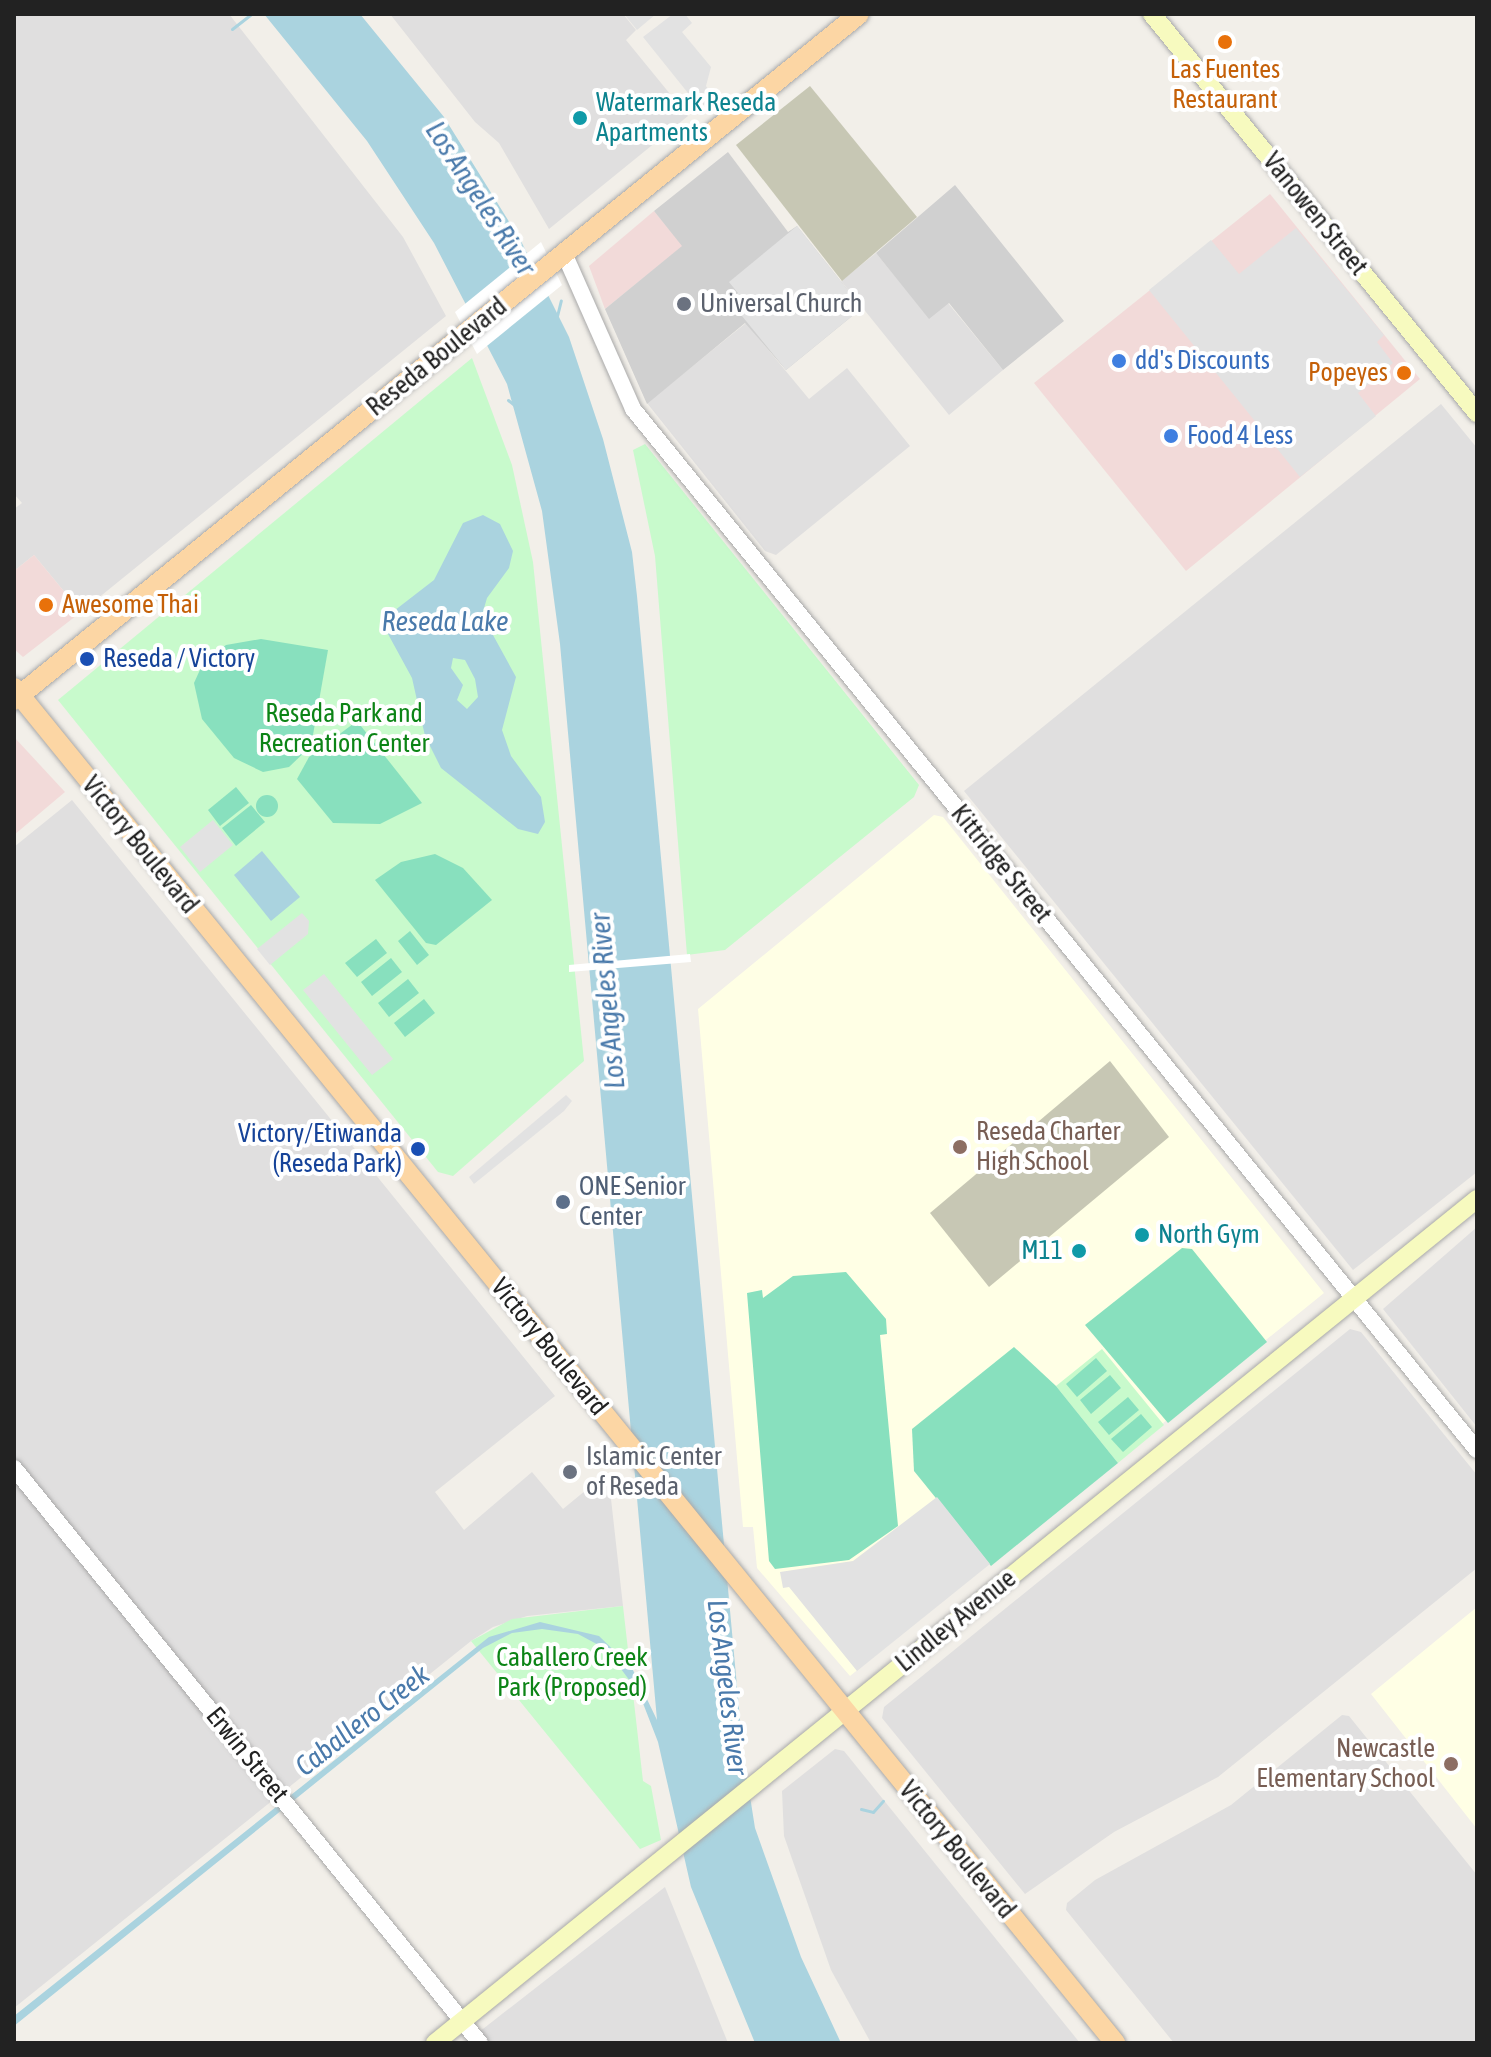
<!DOCTYPE html>
<html>
<head>
<meta charset="utf-8">
<style>
  body { margin:0 }
  #map { position:relative; width:1491px; height:2057px; overflow:hidden; background:#f2efe9; font-family:"Asap Condensed",sans-serif }
  div>[style] { position:absolute }
  .residential>* { inset:0; background:#e0dfdf }
  .commercial>* { inset:0; background:#f2dad9 }
  .education>* { inset:0; background:#ffffe5 }
  .religious>* { inset:0; background:#d0d0d0 }
  .construction>* { inset:0; background:#c7c7b4 }
  .park>* { inset:0; background:#c8facc }
  .pitch>* { inset:0; background:#88e0be }
  .round { border-radius:50% }
  .parking>* { inset:0; background:#e2e2e2 }
  .water>* { inset:0; background:#aad3df }
  .pier>* { inset:0; background:#fff }
  .stream>* { height:3px; margin:-1.5px; padding:0 1.5px; transform-origin:1.5px; border-radius:1.5px; background:#aad3df }
  .roads { filter:drop-shadow(0 0 2px #a9a9a9) drop-shadow(0 0 2px #a9a9a9) }
  .tertiary>* { height:16px; margin:-8px; padding:0 8px; transform-origin:8px; border-radius:8px; background:#fff }
  .secondary>* { height:18px; margin:-9px; padding:0 9px; transform-origin:9px; border-radius:9px; background:#f7fabf }
  .primary>* { height:20px; margin:-10px; padding:0 10px; transform-origin:10px; border-radius:10px; background:#fcd6a4 }
  .dots>* { width:22px; height:22px; translate:-50% -50%; box-sizing:border-box; border:4px solid #fff; border-radius:50% }
  span { translate:-50% -50%; white-space:nowrap; text-align:center; line-height:1.15; -webkit-text-stroke:8px #fff; paint-order:stroke }
  .food-label { font-size:26px; color:#c56008 }
  .right { translate:-100% -50%; text-align:right }
  .left { translate:0 -50%; text-align:left }
  .culture-label { font-size:26px; color:#0d838f }
  .street-label { font-size:26px; color:#222 }
  .worship-label { font-size:26px; color:#5b616d }
  .shop-label { font-size:26px; color:#366cbe }
  .transit-label { font-size:26px; color:#164399 }
  .park-label { font-size:26px; color:#0c8416 }
  .education-label { font-size:26px; color:#785e54 }
  .service-label { font-size:26px; color:#4e5e75 }
  .water-label { font-size:28px; color:#4a7aab; font-style:italic }
  .frame { position:absolute; inset:0; border:16px solid #222; pointer-events:none }
</style>
</head>
<body>
<div id="map">
  <div class="residential">
    <i style="clip-path:polygon(14px 14px,229px 14px,403px 237px,446px 316px,81px 612px,34px 555px,14px 571px,14px 509px,22px 503px,14px 494px)"></i>
    <i style="clip-path:polygon(390px 14px,623px 14px,636px 30px,626px 40px,688px 116px,549px 229px,499px 143px,475px 122px)"></i>
    <i style="clip-path:polygon(876px 253px,929px 318px,948px 303px,1003px 370px,949px 415px,841px 281px)"></i>
    <i style="clip-path:polygon(746px 323px,809px 399px,847px 368px,910px 446px,776px 555px,765px 551px,647px 403px)"></i>
    <i style="clip-path:polygon(1441px 404px,1477px 448px,1477px 1172px,1353px 1270px,964px 791px)"></i>
    <i style="clip-path:polygon(72px 800px,555px 1396px,435px 1492px,464px 1530px,532px 1472px,563px 1509px,608px 1472px,623px 1606px,527px 1616px,493px 1627px,471px 1641px,14px 2008px,14px 847px)"></i>
    <i style="clip-path:polygon(1477px 1227px,1477px 1427px,1383px 1309px)"></i>
    <i style="clip-path:polygon(1350px 1329px,1361px 1332px,1477px 1475px,1477px 1568px,1218px 1777px,1114px 1832px,1025px 1894px,882px 1718px,884px 1707px)"></i>
    <i style="clip-path:polygon(1342px 1715px,1349px 1716px,1477px 1875px,1477px 2043px,1174px 2043px,1066px 1910px,1067px 1903px,1095px 1880px,1231px 1805px)"></i>
    <i style="clip-path:polygon(835px 1749px,844px 1751px,1080px 2043px,871px 2043px,831px 1970px,784px 1836px,782px 1791px)"></i>
    <i style="clip-path:polygon(665px 1887px,728px 2043px,465px 2043px,488px 2025px)"></i>
  </div>
  <div class="commercial">
    <i style="clip-path:polygon(1270px 194px,1420px 379px,1186px 571px,1034px 383px)"></i>
    <i style="clip-path:polygon(654px 211px,683px 246px,605px 309px,589px 266px)"></i>
    <i style="clip-path:polygon(34px 555px,81px 612px,23px 657px,14px 649px,14px 571px)"></i>
    <i style="clip-path:polygon(15px 738px,65px 792px,14px 835px,14px 739px)"></i>
  </div>
  <div class="education">
    <i style="clip-path:polygon(934px 815px,943px 817px,1324px 1293px,850px 1676px,757px 1568px,753px 1527px,743px 1527px,698px 1009px)"></i>
    <i style="clip-path:polygon(1477px 1607px,1477px 1829px,1371px 1694px)"></i>
  </div>
  <div class="religious">
    <i style="clip-path:polygon(728px 152px,788px 232px,797px 226px,862px 308px,786px 370px,745px 323px,647px 404px,605px 309px,682px 246px,654px 211px)"></i>
    <i style="clip-path:polygon(955px 185px,1064px 321px,1003px 370px,949px 303px,929px 319px,876px 253px)"></i>
  </div>
  <div class="construction">
    <i style="clip-path:polygon(810px 86px,917px 217px,842px 281px,736px 145px)"></i>
    <i style="clip-path:polygon(1110px 1061px,1169px 1137px,989px 1287px,930px 1213px)"></i>
  </div>
  <div class="park">
    <i style="clip-path:polygon(472px 358px,512px 465px,533px 562px,584px 1061px,453px 1176px,438px 1172px,58px 700px)"></i>
    <i style="clip-path:polygon(645px 444px,919px 785px,914px 797px,725px 950px,687px 955px,655px 556px,633px 450px)"></i>
    <i style="clip-path:polygon(1102px 1349px,1164px 1425px,1118px 1463px,1056px 1386px)"></i>
    <i style="clip-path:polygon(623px 1606px,643px 1781px,651px 1786px,661px 1840px,640px 1849px,471px 1641px,512px 1619px)"></i>
  </div>
  <div class="pitch">
    <i style="clip-path:polygon(261px 639px,328px 650px,311px 746px,289px 767px,263px 772px,234px 758px,202px 719px,194px 683px,204px 661px,226px 645px)"></i>
    <i style="clip-path:polygon(357px 721px,422px 803px,380px 824px,333px 823px,297px 779px,309px 757px)"></i>
    <i style="clip-path:polygon(236px 787px,249px 803px,220px 826px,208px 810px)"></i>
    <i class="round" style="left:256px;top:795px;width:22px;height:22px"></i>
    <i style="clip-path:polygon(251px 805px,265px 822px,236px 846px,222px 828px)"></i>
    <i style="clip-path:polygon(435px 854px,463px 868px,492px 900px,436px 945px,426px 943px,375px 880px,401px 862px)"></i>
    <i style="clip-path:polygon(410px 931px,429px 955px,417px 965px,398px 941px)"></i>
    <i style="clip-path:polygon(376px 939px,387px 953px,357px 977px,345px 963px)"></i>
    <i style="clip-path:polygon(391px 958px,402px 972px,372px 996px,361px 982px)"></i>
    <i style="clip-path:polygon(408px 979px,419px 993px,389px 1017px,378px 1003px)"></i>
    <i style="clip-path:polygon(424px 999px,435px 1013px,405px 1037px,394px 1023px)"></i>
    <i style="clip-path:polygon(1182px 1248px,1192px 1249px,1267px 1342px,1168px 1423px,1085px 1325px)"></i>
    <i style="clip-path:polygon(846px 1272px,886px 1319px,887px 1334px,880px 1335px,898px 1526px,849px 1560px,775px 1569px,769px 1561px,747px 1293px,762px 1290px,763px 1298px,793px 1276px)"></i>
    <i style="clip-path:polygon(1014px 1347px,1056px 1386px,1118px 1463px,991px 1566px,914px 1471px,912px 1429px)"></i>
    <i style="clip-path:polygon(1096px 1358px,1107px 1371px,1077px 1397px,1066px 1384px)"></i>
    <i style="clip-path:polygon(1110px 1375px,1121px 1388px,1091px 1414px,1080px 1400px)"></i>
    <i style="clip-path:polygon(1128px 1397px,1139px 1410px,1109px 1435px,1098px 1422px)"></i>
    <i style="clip-path:polygon(1141px 1414px,1152px 1427px,1123px 1452px,1111px 1439px)"></i>
  </div>
  <div class="parking">
    <i style="clip-path:polygon(624px 14px,656px 14px,637px 30px)"></i>
    <i style="clip-path:polygon(673px 14px,685px 14px,692px 23px,682px 32px,711px 67px,706px 86px,714px 97px,700px 108px,643px 37px)"></i>
    <i style="clip-path:polygon(797px 226px,862px 308px,786px 370px,729px 300px,738px 293px,729px 282px)"></i>
    <i style="clip-path:polygon(1296px 228px,1384px 335px,1377px 342px,1393px 363px,1358px 393px,1376px 416px,1300px 477px,1149px 290px,1211px 240px,1239px 274px)"></i>
    <i style="clip-path:polygon(213px 820px,233px 845px,200px 872px,180px 847px)"></i>
    <i style="clip-path:polygon(302px 913px,309px 921px,308px 934px,270px 965px,257px 949px)"></i>
    <i style="clip-path:polygon(324px 974px,393px 1059px,372px 1075px,303px 990px)"></i>
    <i style="clip-path:polygon(566px 1095px,572px 1101px,564px 1111px,474px 1184px,469px 1177px)"></i>
    <i style="clip-path:polygon(937px 1497px,990px 1564px,857px 1671px,789px 1587px,783px 1588px,780px 1572px,853px 1561px)"></i>
  </div>
  <div class="water">
    <i style="clip-path:polygon(264px 14px,360px 14px,444px 117px,521px 241px,569px 337px,603px 439px,632px 552px,637px 596px,743px 1752px,755px 1828px,801px 1957px,841px 2043px,755px 2043px,691px 1887px,658px 1742px,639px 1693px,606px 1649px,578px 1634px,542px 1629px,512px 1633px,483px 1648px,14px 2026px,14px 2016px,489px 1637px,540px 1622px,599px 1636px,632px 1668px,657px 1720px,560px 644px,542px 511px,507px 384px,434px 243px,367px 141px)"></i>
    <i style="clip-path:polygon(evenodd,483px 515px,500px 524px,513px 551px,509px 568px,487px 598px,482px 615px,516px 677px,502px 730px,511px 756px,541px 797px,545px 822px,538px 834px,518px 829px,441px 768px,425px 736px,412px 678px,388px 634px,390px 614px,434px 580px,463px 523px,483px 515px,453px 658px,465px 660px,475px 679px,478px 697px,467px 709px,457px 700px,463px 685px,451px 668px,453px 658px)"></i>
    <i style="clip-path:polygon(262px 851px,300px 897px,271px 921px,234px 875px)"></i>
  </div>
  <div class="pier">
    <i style="clip-path:polygon(541px 242px,562px 285px,477px 354px,455px 312px)"></i>
    <i style="clip-path:polygon(690px 954px,691px 962px,569px 972px,569px 965px)"></i>
  </div>
  <div class="stream">
    <i style="left:232px;top:29px;width:24px;rotate:-38deg"></i>
    <i style="left:557px;top:316px;width:16px;rotate:-76deg"></i>
    <i style="left:508px;top:400px;width:13px;rotate:39deg"></i>
    <i style="left:861px;top:1809px;width:12px;rotate:14deg"></i>
    <i style="left:873px;top:1812px;width:15px;rotate:-48deg"></i>
  </div>
  <div class="roads">
    <div class="tertiary">
      <i style="left:564px;top:253px;width:171px;rotate:66.1deg"></i>
      <i style="left:633px;top:409px;width:1340px;rotate:50.97deg"></i>
      <i style="left:14px;top:1468px;width:740px;rotate:50.98deg"></i>
    </div>
    <div class="secondary">
      <i style="left:1152px;top:14px;width:515px;rotate:50.84deg"></i>
      <i style="left:435px;top:2043px;width:1341px;rotate:-39.01deg"></i>
    </div>
    <div class="primary">
      <i style="left:14px;top:688px;width:1746px;rotate:50.9deg"></i>
      <i style="left:14px;top:700px;width:1088px;rotate:-39.07deg"></i>
    </div>
  </div>
  <div class="dots">
    <i style="left:1225px;top:42px;background:#e8710a"></i>
    <i style="left:580px;top:118px;background:#0f9aa8"></i>
    <i style="left:684px;top:304px;background:#6b7280"></i>
    <i style="left:1119px;top:361px;background:#3f7fe0"></i>
    <i style="left:1404px;top:373px;background:#e8710a"></i>
    <i style="left:1171px;top:436px;background:#3f7fe0"></i>
    <i style="left:46px;top:605px;background:#e8710a"></i>
    <i style="left:87px;top:659px;background:#1a4fb4"></i>
    <i style="left:960px;top:1147px;background:#8d6e63"></i>
    <i style="left:418px;top:1149px;background:#1a4fb4"></i>
    <i style="left:563px;top:1202px;background:#5c6f8a"></i>
    <i style="left:1142px;top:1235px;background:#0f9aa8"></i>
    <i style="left:1079px;top:1251px;background:#0f9aa8"></i>
    <i style="left:570px;top:1472px;background:#6b7280"></i>
    <i style="left:1451px;top:1764px;background:#8d6e63"></i>
  </div>
  <div class="food-label">
    <span style="left:1225px;top:85px">Las Fuentes<br>Restaurant</span>
    <span class="right" style="left:1388px;top:373px">Popeyes</span>
    <span class="left" style="left:62px;top:605px">Awesome Thai</span>
  </div>
  <div class="culture-label">
    <span class="left" style="left:596px;top:118px">Watermark Reseda<br>Apartments</span>
    <span class="left" style="left:1158px;top:1235px">North Gym</span>
    <span class="right" style="left:1063px;top:1251px">M11</span>
  </div>
  <div class="street-label">
    <span style="left:1315px;top:214px;rotate:51deg">Vanowen Street</span>
    <span style="left:437px;top:357px;rotate:-39deg">Reseda Boulevard</span>
    <span style="left:140px;top:845px;rotate:51deg">Victory Boulevard</span>
    <span style="left:1001px;top:864px;rotate:51deg">Kittridge Street</span>
    <span style="left:549px;top:1347px;rotate:51deg">Victory Boulevard</span>
    <span style="left:956px;top:1621px;rotate:-39deg">Lindley Avenue</span>
    <span style="left:247px;top:1755px;rotate:51deg">Erwin Street</span>
    <span style="left:957px;top:1850px;rotate:51deg">Victory Boulevard</span>
  </div>
  <div class="worship-label">
    <span class="left" style="left:700px;top:304px">Universal Church</span>
    <span class="left" style="left:586px;top:1472px">Islamic Center<br>of Reseda</span>
  </div>
  <div class="shop-label">
    <span class="left" style="left:1135px;top:361px">dd's Discounts</span>
    <span class="left" style="left:1187px;top:436px">Food 4 Less</span>
  </div>
  <div class="transit-label">
    <span class="left" style="left:103px;top:659px">Reseda / Victory</span>
    <span class="right" style="left:402px;top:1149px">Victory/Etiwanda<br>(Reseda Park)</span>
  </div>
  <div class="park-label">
    <span style="left:344px;top:729px">Reseda Park and<br>Recreation Center</span>
    <span style="left:572px;top:1673px">Caballero Creek<br>Park (Proposed)</span>
  </div>
  <div class="education-label">
    <span class="left" style="left:976px;top:1147px">Reseda Charter<br>High School</span>
    <span class="right" style="left:1435px;top:1764px">Newcastle<br>Elementary School</span>
  </div>
  <div class="service-label">
    <span class="left" style="left:579px;top:1202px">ONE Senior<br>Center</span>
  </div>
  <div class="water-label">
    <span style="left:481px;top:198px;rotate:57deg">Los Angeles River</span>
    <span style="left:445px;top:621px">Reseda Lake</span>
    <span style="left:607px;top:1001px;rotate:-95deg">Los Angeles River</span>
    <span style="left:728px;top:1687px;rotate:83deg">Los Angeles River</span>
    <span style="left:362px;top:1720px;rotate:-38deg">Caballero Creek</span>
  </div>
  <div class="frame"></div>
</div>
</body>
</html>
